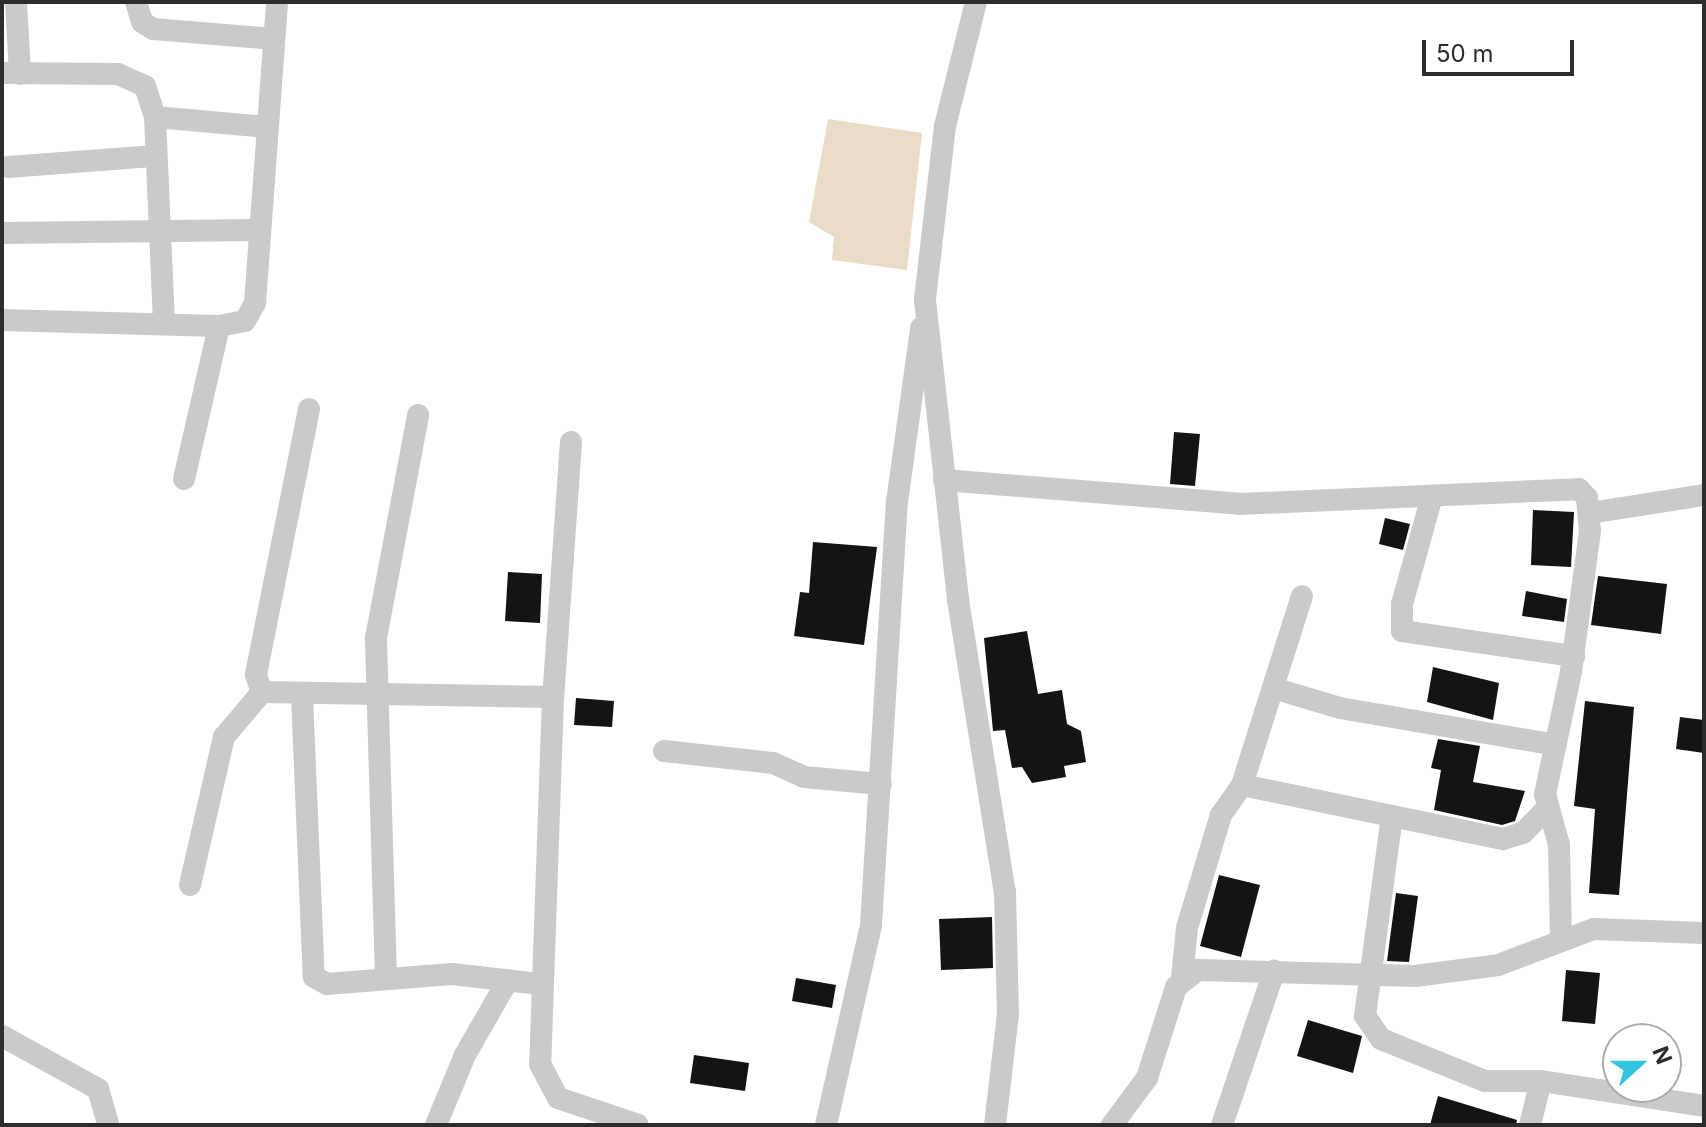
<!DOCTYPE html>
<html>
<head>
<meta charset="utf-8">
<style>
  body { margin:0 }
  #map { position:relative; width:1706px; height:1127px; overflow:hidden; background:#fff; font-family:Inter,sans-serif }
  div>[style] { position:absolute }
  .water>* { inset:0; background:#eadcc7 }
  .building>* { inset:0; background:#141414 }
  .minor>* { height:22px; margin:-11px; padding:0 11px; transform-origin:11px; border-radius:11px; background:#cacaca }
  span { translate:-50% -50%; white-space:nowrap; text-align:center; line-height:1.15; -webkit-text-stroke:8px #fff; paint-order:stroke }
  .frame { position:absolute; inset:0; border:4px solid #2d2d2d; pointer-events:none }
  .north { position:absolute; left:1602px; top:1023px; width:80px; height:80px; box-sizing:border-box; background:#fff; border:2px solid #ababab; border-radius:50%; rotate:69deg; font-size:22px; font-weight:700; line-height:32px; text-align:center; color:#2d2d2d }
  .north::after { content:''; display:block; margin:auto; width:28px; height:36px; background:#34c4de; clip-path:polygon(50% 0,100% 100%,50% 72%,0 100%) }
  .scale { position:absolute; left:1422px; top:40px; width:152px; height:36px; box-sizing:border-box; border:4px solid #2d2d2d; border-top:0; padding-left:10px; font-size:24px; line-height:28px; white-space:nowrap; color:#2d2d2d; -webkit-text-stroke:6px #fff; paint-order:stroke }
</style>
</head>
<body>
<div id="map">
  <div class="water">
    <i style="clip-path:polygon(828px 119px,922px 133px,907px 270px,832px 260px,834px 237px,809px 222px)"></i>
  </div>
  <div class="building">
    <i style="clip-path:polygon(1174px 432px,1200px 434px,1195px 486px,1170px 484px)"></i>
    <i style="clip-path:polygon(1533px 510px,1574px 512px,1571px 567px,1531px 565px)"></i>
    <i style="clip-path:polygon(1385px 518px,1410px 524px,1403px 550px,1379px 544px)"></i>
    <i style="clip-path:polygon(813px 542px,877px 547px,864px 645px,794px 636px,800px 592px,809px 593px)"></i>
    <i style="clip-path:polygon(508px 572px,542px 574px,540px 623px,505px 621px)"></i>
    <i style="clip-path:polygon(1598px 576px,1667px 584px,1661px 634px,1591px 625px)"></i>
    <i style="clip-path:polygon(1526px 591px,1567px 599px,1564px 622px,1522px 616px)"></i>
    <i style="clip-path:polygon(1027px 631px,1038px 694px,1062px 690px,1067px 724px,1081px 731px,1086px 762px,1064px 766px,1066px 777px,1032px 783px,1022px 767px,1012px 768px,1005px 730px,993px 731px,984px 638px)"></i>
    <i style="clip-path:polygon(1433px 667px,1499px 683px,1493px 720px,1427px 702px)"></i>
    <i style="clip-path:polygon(576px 698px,614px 701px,612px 727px,574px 725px)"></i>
    <i style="clip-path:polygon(1585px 701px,1634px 707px,1619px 895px,1589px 893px,1595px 809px,1574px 806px)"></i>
    <i style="clip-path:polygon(1680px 717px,1704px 720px,1704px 753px,1676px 749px)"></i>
    <i style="clip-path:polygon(1438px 739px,1480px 746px,1473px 782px,1525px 791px,1515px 821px,1502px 825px,1434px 810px,1441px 770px,1431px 768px)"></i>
    <i style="clip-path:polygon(1219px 875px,1260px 885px,1241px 957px,1200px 946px)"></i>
    <i style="clip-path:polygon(1396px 893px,1418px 896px,1409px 962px,1387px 961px)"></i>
    <i style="clip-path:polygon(992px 917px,993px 968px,941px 970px,939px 919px)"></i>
    <i style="clip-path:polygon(1566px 970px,1600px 973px,1595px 1024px,1562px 1021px)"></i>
    <i style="clip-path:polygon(796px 978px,836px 985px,832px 1008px,792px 1001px)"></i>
    <i style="clip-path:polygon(1308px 1020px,1362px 1036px,1353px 1073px,1297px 1056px)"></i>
    <i style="clip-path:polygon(694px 1055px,749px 1063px,745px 1091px,690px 1083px)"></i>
    <i style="clip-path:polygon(1438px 1096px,1517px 1120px,1516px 1125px,1430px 1125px)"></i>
  </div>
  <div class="minor">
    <i style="left:16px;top:2px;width:72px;rotate:86.8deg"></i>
    <i style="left:136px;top:2px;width:21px;rotate:73deg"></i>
    <i style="left:142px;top:22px;width:13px;rotate:32deg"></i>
    <i style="left:153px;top:29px;width:121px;rotate:4.7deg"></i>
    <i style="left:976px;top:2px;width:128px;rotate:104deg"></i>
    <i style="left:945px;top:126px;width:175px;rotate:96.6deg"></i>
    <i style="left:925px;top:300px;width:302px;rotate:83.7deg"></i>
    <i style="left:958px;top:600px;width:296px;rotate:80.9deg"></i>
    <i style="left:1005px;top:892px;width:122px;rotate:88.6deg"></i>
    <i style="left:1008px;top:1014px;width:112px;rotate:96.7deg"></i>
    <i style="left:2px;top:73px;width:116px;rotate:0.5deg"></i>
    <i style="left:118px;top:74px;width:30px;rotate:24deg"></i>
    <i style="left:145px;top:86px;width:33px;rotate:72deg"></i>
    <i style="left:155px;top:117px;width:204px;rotate:87.5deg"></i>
    <i style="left:155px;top:117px;width:113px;rotate:5.1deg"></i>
    <i style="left:8px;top:167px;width:148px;rotate:-4.3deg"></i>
    <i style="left:2px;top:233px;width:258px;rotate:-0.7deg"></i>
    <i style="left:2px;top:320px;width:217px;rotate:1.6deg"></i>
    <i style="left:219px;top:326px;width:26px;rotate:-11deg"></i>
    <i style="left:245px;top:321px;width:21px;rotate:-61deg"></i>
    <i style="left:255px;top:303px;width:302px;rotate:-85.8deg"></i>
    <i style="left:309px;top:409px;width:271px;rotate:101.3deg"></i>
    <i style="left:256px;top:675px;width:18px;rotate:71deg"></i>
    <i style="left:262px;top:692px;width:291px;rotate:1deg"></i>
    <i style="left:571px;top:442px;width:256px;rotate:94deg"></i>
    <i style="left:553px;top:697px;width:367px;rotate:92deg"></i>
    <i style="left:540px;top:1064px;width:38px;rotate:62deg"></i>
    <i style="left:558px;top:1098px;width:84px;rotate:18.6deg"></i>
    <i style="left:184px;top:479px;width:157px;rotate:-77.1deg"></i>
    <i style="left:944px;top:480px;width:297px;rotate:4.6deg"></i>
    <i style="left:1240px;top:504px;width:339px;rotate:-2.5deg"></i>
    <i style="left:1579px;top:489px;width:12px;rotate:48deg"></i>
    <i style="left:1587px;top:498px;width:33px;rotate:85deg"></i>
    <i style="left:1590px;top:531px;width:142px;rotate:97.7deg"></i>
    <i style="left:1571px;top:672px;width:125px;rotate:102deg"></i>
    <i style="left:1545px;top:794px;width:53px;rotate:74.6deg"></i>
    <i style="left:1559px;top:845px;width:95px;rotate:88.8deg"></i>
    <i style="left:1432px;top:496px;width:112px;rotate:105.5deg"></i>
    <i style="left:1402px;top:604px;width:27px;rotate:90deg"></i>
    <i style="left:1402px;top:631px;width:174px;rotate:8.3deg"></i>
    <i style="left:1590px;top:513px;width:115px;rotate:-9deg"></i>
    <i style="left:1273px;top:688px;width:70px;rotate:16.6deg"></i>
    <i style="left:1340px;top:708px;width:219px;rotate:9.7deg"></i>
    <i style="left:302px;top:696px;width:281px;rotate:87.6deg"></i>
    <i style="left:314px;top:977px;width:15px;rotate:28deg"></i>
    <i style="left:327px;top:984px;width:125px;rotate:-4.6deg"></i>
    <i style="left:452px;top:974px;width:89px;rotate:6.5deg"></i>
    <i style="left:664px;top:751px;width:110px;rotate:6.3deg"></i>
    <i style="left:773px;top:763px;width:34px;rotate:24deg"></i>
    <i style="left:804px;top:777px;width:77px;rotate:5.2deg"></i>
    <i style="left:1242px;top:785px;width:198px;rotate:-72.4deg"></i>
    <i style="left:1392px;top:816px;width:202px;rotate:97.7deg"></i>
    <i style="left:1365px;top:1016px;width:28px;rotate:55deg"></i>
    <i style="left:1381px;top:1039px;width:112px;rotate:22deg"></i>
    <i style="left:1485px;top:1081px;width:56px"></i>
    <i style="left:1541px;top:1081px;width:165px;rotate:8.7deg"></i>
    <i style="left:190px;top:885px;width:152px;rotate:-77.1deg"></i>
    <i style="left:224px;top:737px;width:59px;rotate:-49.8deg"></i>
    <i style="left:386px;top:978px;width:340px;rotate:-91.7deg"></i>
    <i style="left:376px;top:638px;width:227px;rotate:-79.3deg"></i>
    <i style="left:1182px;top:978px;width:50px;rotate:-84.3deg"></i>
    <i style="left:1187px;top:928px;width:118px;rotate:-73.3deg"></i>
    <i style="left:1221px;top:815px;width:37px;rotate:-55deg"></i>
    <i style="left:1242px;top:785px;width:267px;rotate:11.7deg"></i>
    <i style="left:1503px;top:839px;width:21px;rotate:-17deg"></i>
    <i style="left:1523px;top:833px;width:35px;rotate:-46deg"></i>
    <i style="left:2px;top:1036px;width:110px;rotate:28.9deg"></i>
    <i style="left:98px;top:1089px;width:37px;rotate:74deg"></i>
    <i style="left:436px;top:1125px;width:76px;rotate:-67.5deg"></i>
    <i style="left:465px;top:1055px;width:86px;rotate:-60.2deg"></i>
    <i style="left:826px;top:1125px;width:205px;rotate:-77.3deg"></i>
    <i style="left:871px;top:925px;width:424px;rotate:-86.5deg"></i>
    <i style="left:897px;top:502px;width:176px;rotate:-82.1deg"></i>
    <i style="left:1112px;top:1125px;width:59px;rotate:-53.3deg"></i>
    <i style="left:1147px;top:1078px;width:96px;rotate:-72.3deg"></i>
    <i style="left:1176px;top:987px;width:28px;rotate:-38deg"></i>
    <i style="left:1198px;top:970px;width:217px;rotate:1.6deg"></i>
    <i style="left:1415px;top:976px;width:84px;rotate:-7.5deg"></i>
    <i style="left:1498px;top:965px;width:103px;rotate:-20.6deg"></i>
    <i style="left:1594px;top:929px;width:110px;rotate:2.1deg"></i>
    <i style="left:1222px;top:1125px;width:163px;rotate:-71.3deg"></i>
    <i style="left:1530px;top:1125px;width:45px;rotate:-76deg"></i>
  </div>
  <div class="frame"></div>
  <div class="north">N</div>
  <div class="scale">50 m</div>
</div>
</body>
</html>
